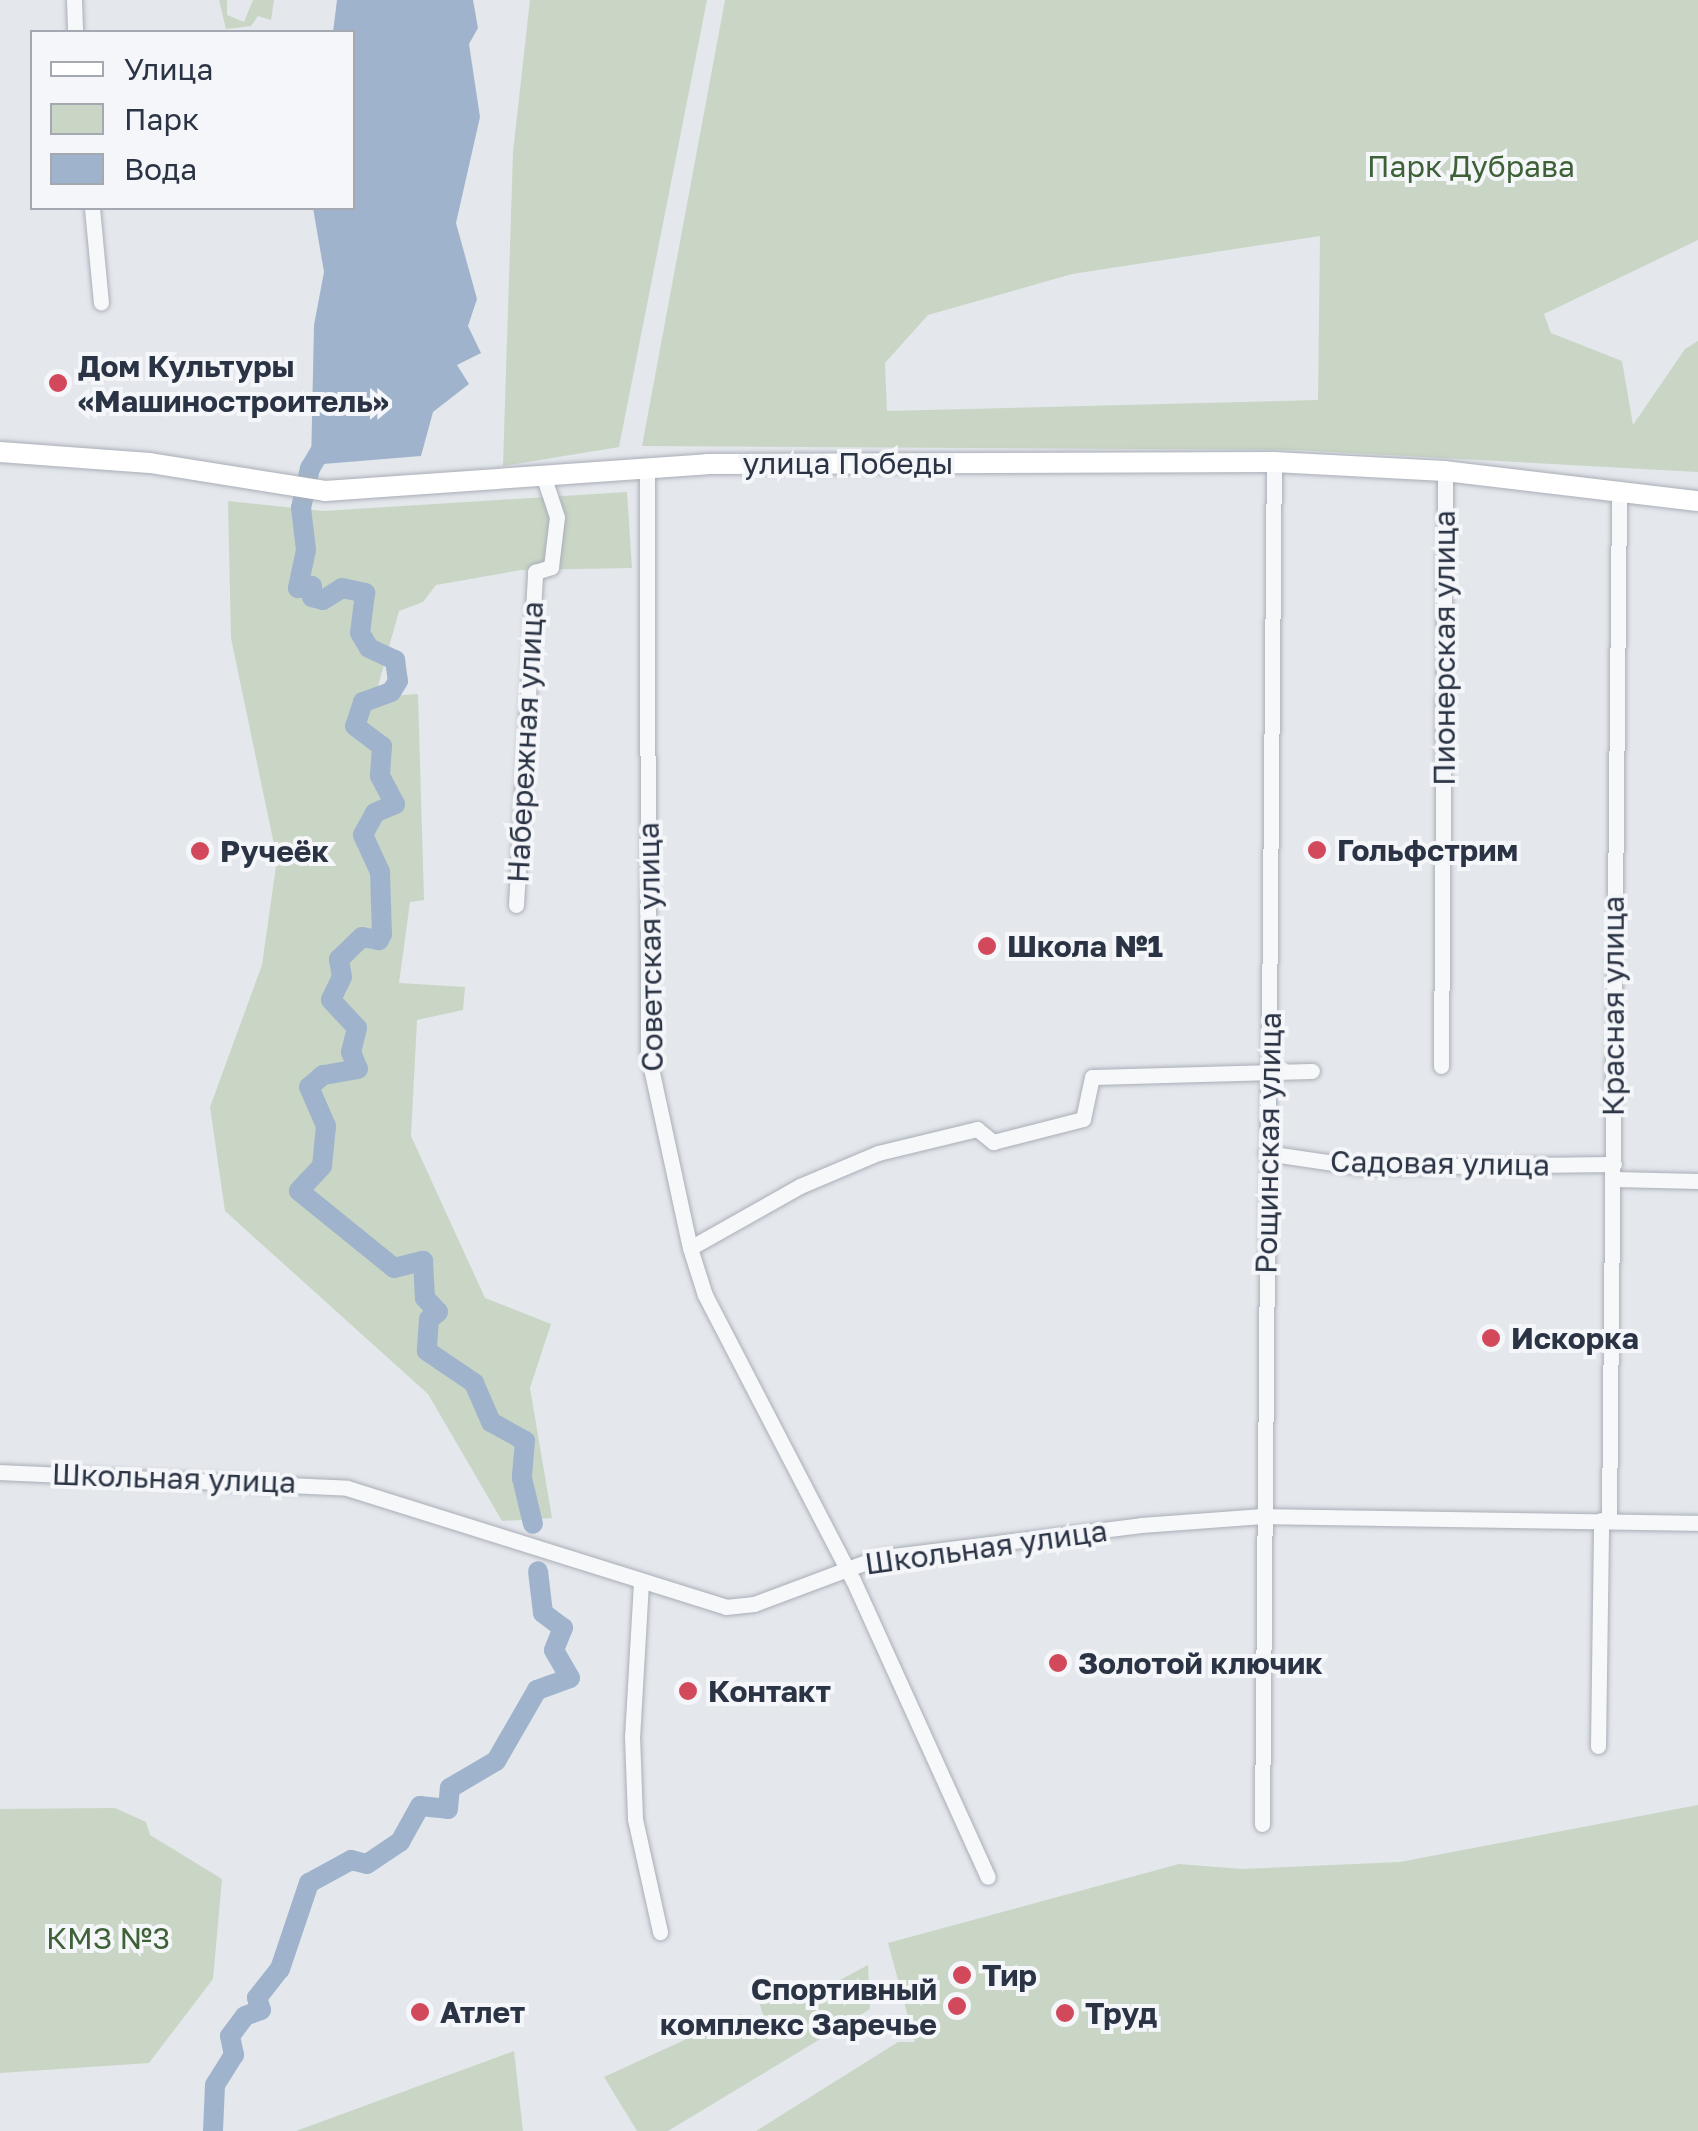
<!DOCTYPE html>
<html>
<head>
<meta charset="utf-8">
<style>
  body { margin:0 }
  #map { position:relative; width:1698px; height:2131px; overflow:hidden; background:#e4e7ec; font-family:"Golos Text",sans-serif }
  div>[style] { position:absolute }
  .green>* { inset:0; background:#c9d6c5 }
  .water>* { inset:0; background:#9fb4cc }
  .river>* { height:20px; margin:-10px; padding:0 10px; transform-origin:10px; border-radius:10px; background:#9fb4cc }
  .roads { filter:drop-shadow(0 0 2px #a9aeb7) drop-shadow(0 0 2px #a9aeb7) }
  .minor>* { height:15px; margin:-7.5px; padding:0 7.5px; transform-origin:7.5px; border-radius:7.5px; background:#f7f8fa }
  .major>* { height:20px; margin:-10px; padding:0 10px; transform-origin:10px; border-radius:10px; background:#fff }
  .dots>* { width:28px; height:28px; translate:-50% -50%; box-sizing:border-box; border:5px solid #f4f6f9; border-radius:50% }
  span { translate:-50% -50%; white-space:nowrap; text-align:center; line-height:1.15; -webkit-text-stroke:8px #f4f6f9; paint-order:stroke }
  .park-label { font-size:30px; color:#3f6138 }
  .poi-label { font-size:30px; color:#2b3445; font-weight:700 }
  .left { translate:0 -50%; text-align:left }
  .right { translate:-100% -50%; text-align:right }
  .street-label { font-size:30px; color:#2b3445 }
  .legend { position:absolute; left:30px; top:30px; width:325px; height:180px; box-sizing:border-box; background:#f4f6f9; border:2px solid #a4a8b1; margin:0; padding:12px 18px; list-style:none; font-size:30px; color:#2b3445 }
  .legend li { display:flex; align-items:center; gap:20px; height:50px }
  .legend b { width:50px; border:2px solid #a4a8b1 }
</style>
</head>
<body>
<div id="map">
  <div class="green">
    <i style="clip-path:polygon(219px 0,227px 0,227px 15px,244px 22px,253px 0,274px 0,271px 20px,258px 16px,251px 26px,226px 29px)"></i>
    <i style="clip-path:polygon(530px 0,707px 0,619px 447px,503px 466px,513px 152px)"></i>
    <i style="clip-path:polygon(evenodd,725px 0,1698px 0,1698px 240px,1544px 314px,1551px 333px,1622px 361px,1633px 425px,1685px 349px,1698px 341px,1698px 472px,1296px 450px,642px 446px,725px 0,1320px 236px,1318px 400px,887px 411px,885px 363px,928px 315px,1072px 274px,1320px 236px)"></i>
    <i style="clip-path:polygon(627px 492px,632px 568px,521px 570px,436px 585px,423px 602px,399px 611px,375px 697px,418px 694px,424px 900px,410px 902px,399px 983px,465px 987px,463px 1010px,417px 1020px,411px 1136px,485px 1298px,551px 1324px,530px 1388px,552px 1518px,502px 1521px,428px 1394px,225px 1211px,210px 1107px,262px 965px,277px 859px,231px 638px,228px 501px,323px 511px)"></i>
    <i style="clip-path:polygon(1698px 1805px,1698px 2131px,756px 2131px,898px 2042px,915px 2042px,888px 1943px,1179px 1864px,1242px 1869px,1400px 1862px)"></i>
    <i style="clip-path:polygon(115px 1808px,146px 1822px,150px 1835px,222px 1879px,213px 1979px,149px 2063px,0 2073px,0 1809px)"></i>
    <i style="clip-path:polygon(868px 1965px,870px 2009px,668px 2131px,637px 2131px,604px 2077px,741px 2014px,768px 2030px,759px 2002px,788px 1994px,799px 2002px)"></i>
    <i style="clip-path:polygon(514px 2051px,523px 2131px,296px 2131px)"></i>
  </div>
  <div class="water">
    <i style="clip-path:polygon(337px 0,473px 0,478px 28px,469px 44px,480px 117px,456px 223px,477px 299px,468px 326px,481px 353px,457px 365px,469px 384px,433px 412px,421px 456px,311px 465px,314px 325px,324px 272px,313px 208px,352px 208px,352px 32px,333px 32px)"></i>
  </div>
  <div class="river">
    <i style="left:327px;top:440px;width:33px;rotate:121deg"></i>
    <i style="left:310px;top:468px;width:41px;rotate:102.7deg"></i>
    <i style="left:301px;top:508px;width:42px;rotate:83.2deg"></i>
    <i style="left:306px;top:550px;width:39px;rotate:102deg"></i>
    <i style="left:298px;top:588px;width:14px;rotate:-8deg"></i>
    <i style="left:312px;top:586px;width:11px;rotate:90deg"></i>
    <i style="left:312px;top:597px;width:11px;rotate:15deg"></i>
    <i style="left:323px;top:600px;width:22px;rotate:-32deg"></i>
    <i style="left:342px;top:588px;width:24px;rotate:12deg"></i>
    <i style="left:365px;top:593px;width:40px;rotate:97.1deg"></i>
    <i style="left:360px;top:633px;width:17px;rotate:59deg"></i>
    <i style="left:369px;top:648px;width:29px;rotate:25deg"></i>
    <i style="left:395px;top:660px;width:21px;rotate:82deg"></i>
    <i style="left:398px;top:681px;width:13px;rotate:122deg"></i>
    <i style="left:391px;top:692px;width:30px;rotate:160deg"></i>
    <i style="left:363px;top:702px;width:25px;rotate:108deg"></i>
    <i style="left:355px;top:726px;width:34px;rotate:37deg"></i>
    <i style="left:382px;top:746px;width:30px;rotate:94deg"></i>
    <i style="left:380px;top:776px;width:32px;rotate:62deg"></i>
    <i style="left:395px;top:804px;width:22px;rotate:156deg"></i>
    <i style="left:375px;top:813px;width:25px;rotate:119deg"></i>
    <i style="left:363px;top:835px;width:41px;rotate:65.3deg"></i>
    <i style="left:380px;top:872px;width:62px;rotate:88.2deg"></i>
    <i style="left:382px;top:934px;width:7px;rotate:117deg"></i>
    <i style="left:379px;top:940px;width:17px;rotate:-170deg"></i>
    <i style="left:362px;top:937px;width:32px;rotate:136deg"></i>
    <i style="left:339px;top:959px;width:18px;rotate:81deg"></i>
    <i style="left:342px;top:977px;width:25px;rotate:116deg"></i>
    <i style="left:331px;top:1000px;width:38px;rotate:47deg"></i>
    <i style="left:357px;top:1028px;width:25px;rotate:104deg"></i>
    <i style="left:351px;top:1052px;width:18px;rotate:68deg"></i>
    <i style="left:358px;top:1069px;width:36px;rotate:170deg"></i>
    <i style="left:323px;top:1075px;width:18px;rotate:139deg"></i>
    <i style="left:309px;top:1087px;width:43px;rotate:66.4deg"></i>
    <i style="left:326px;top:1126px;width:40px;rotate:95.7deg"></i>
    <i style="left:322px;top:1166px;width:34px;rotate:133deg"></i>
    <i style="left:299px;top:1191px;width:122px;rotate:39deg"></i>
    <i style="left:394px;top:1268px;width:30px;rotate:-14deg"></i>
    <i style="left:423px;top:1261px;width:37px;rotate:87deg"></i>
    <i style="left:425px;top:1298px;width:19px;rotate:47deg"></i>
    <i style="left:438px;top:1312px;width:11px;rotate:142deg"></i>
    <i style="left:429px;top:1319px;width:32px;rotate:94deg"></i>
    <i style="left:427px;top:1351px;width:57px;rotate:34.2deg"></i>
    <i style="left:474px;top:1383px;width:43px;rotate:66.4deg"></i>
    <i style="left:491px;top:1422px;width:39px;rotate:29deg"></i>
    <i style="left:525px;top:1441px;width:37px;rotate:95deg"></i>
    <i style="left:522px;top:1478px;width:47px;rotate:76.6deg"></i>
    <i style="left:213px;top:2131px;width:46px;rotate:-87.5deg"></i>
    <i style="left:215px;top:2085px;width:36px;rotate:-58deg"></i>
    <i style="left:234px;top:2055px;width:19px;rotate:-102deg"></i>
    <i style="left:230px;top:2036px;width:25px;rotate:-53deg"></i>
    <i style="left:245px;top:2016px;width:17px;rotate:-21deg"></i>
    <i style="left:261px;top:2010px;width:13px;rotate:-108deg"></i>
    <i style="left:257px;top:1998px;width:37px;rotate:-52deg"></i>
    <i style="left:280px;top:1969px;width:91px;rotate:-71.4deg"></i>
    <i style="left:309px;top:1883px;width:48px;rotate:-28.7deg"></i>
    <i style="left:351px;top:1860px;width:16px;rotate:14deg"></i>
    <i style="left:367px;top:1864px;width:40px;rotate:-34deg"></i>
    <i style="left:400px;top:1842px;width:41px;rotate:-60.9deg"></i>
    <i style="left:420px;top:1806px;width:28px;rotate:6deg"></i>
    <i style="left:448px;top:1809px;width:21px;rotate:-85deg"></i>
    <i style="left:450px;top:1788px;width:53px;rotate:-30.4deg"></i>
    <i style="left:496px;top:1761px;width:82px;rotate:-60deg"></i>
    <i style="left:537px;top:1690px;width:35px;rotate:-20deg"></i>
    <i style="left:570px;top:1678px;width:32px;rotate:-120deg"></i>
    <i style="left:554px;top:1650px;width:24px;rotate:-68deg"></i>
    <i style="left:563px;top:1628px;width:25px;rotate:-143deg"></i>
    <i style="left:543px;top:1613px;width:42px;rotate:-96.8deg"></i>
  </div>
  <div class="roads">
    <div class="minor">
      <i style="left:74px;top:0;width:32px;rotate:88deg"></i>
      <i style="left:92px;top:208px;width:95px;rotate:84.6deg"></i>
      <i style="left:647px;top:466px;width:588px;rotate:89.9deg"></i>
      <i style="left:648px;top:1054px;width:198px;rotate:77.8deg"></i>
      <i style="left:690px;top:1248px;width:49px;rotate:72.3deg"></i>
      <i style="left:705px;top:1295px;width:321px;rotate:62.6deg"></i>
      <i style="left:853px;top:1580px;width:326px;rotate:65.6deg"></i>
      <i style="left:516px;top:905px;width:334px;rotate:-86.7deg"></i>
      <i style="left:535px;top:572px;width:17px;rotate:-17deg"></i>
      <i style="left:551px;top:567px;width:50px;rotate:-83.2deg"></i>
      <i style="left:557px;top:517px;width:44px;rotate:-108.4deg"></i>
      <i style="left:1441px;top:1066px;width:595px;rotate:-89.61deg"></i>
      <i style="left:1266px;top:1153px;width:96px;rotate:8.4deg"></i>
      <i style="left:1361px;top:1167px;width:253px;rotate:-0.7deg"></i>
      <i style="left:1614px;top:1179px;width:84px;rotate:1.4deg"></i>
      <i style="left:690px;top:1248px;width:126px;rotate:-29.4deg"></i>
      <i style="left:800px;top:1186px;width:85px;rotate:-22.9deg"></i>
      <i style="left:878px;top:1153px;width:102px;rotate:-13.6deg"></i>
      <i style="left:977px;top:1129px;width:21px;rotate:39deg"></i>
      <i style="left:993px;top:1142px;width:93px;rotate:-14.3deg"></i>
      <i style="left:1083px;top:1119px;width:43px;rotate:-77.9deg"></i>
      <i style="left:1092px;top:1077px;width:220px;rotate:-1.6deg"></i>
      <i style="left:0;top:1472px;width:347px;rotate:2.6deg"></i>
      <i style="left:347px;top:1488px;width:397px;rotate:17.4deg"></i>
      <i style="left:726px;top:1607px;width:28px;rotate:-6deg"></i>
      <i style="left:754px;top:1604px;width:131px;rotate:-20.5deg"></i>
      <i style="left:877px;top:1558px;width:266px;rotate:-7.1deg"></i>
      <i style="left:1141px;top:1525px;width:122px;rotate:-4.2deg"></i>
      <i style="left:1263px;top:1516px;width:435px;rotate:0.9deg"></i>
      <i style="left:1609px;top:1520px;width:1029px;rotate:-89.44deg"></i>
      <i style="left:641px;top:1582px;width:154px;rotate:93.3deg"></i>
      <i style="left:632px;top:1736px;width:83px;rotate:87.9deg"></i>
      <i style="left:635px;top:1819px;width:116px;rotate:77.5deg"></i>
      <i style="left:1598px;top:1746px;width:226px;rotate:-89.2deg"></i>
      <i style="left:1262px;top:1824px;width:1362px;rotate:-89.5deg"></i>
    </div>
    <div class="major">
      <i style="left:0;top:452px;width:150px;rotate:4.2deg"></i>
      <i style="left:150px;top:463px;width:177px;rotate:9.1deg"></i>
      <i style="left:325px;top:491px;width:383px;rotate:-4deg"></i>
      <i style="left:707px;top:464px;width:567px;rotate:-0.2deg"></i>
      <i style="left:1274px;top:462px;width:171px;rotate:3deg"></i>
      <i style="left:1445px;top:471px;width:255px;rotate:6.8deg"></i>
    </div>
  </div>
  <div class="dots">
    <i style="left:58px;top:383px;background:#d1495b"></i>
    <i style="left:1317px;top:850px;background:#d1495b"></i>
    <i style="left:200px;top:851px;background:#d1495b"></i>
    <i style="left:987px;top:946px;background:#d1495b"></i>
    <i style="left:1491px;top:1338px;background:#d1495b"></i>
    <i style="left:1058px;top:1663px;background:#d1495b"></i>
    <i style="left:688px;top:1691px;background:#d1495b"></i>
    <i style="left:962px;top:1975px;background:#d1495b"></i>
    <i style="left:957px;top:2006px;background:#d1495b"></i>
    <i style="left:420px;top:2012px;background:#d1495b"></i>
    <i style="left:1065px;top:2013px;background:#d1495b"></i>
  </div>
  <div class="park-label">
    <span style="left:1471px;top:166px">Парк Дубрава</span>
    <span style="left:108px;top:1938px">КМЗ №3</span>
  </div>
  <div class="poi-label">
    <span class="left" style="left:78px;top:383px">Дом Культуры<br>«Машиностроитель»</span>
    <span class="left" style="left:1337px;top:850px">Гольфстрим</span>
    <span class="left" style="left:220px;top:851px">Ручеёк</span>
    <span class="left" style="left:1007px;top:946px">Школа №1</span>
    <span class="left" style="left:1511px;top:1338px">Искорка</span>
    <span class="left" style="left:1078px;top:1663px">Золотой ключик</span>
    <span class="left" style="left:708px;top:1691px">Контакт</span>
    <span class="left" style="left:982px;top:1975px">Тир</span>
    <span class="right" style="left:937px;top:2006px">Спортивный<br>комплекс Заречье</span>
    <span class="left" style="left:440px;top:2012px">Атлет</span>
    <span class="left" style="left:1085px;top:2013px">Труд</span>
  </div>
  <div class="street-label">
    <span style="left:848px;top:463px">улица Победы</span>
    <span style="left:1444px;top:648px;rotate:-90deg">Пионерская улица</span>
    <span style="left:525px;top:742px;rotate:-87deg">Набережная улица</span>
    <span style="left:650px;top:947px;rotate:-91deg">Советская улица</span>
    <span style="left:1613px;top:1006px;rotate:-90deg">Красная улица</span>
    <span style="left:1268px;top:1143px;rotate:-89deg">Рощинская улица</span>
    <span style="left:1440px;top:1163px;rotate:1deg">Садовая улица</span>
    <span style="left:174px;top:1478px;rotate:2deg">Школьная улица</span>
    <span style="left:986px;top:1547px;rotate:-8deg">Школьная улица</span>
  </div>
  <ul class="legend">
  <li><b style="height:12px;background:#fff"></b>Улица</li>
  <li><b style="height:28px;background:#c9d6c5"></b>Парк</li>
  <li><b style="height:28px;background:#9fb4cc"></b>Вода</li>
  </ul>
</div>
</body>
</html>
